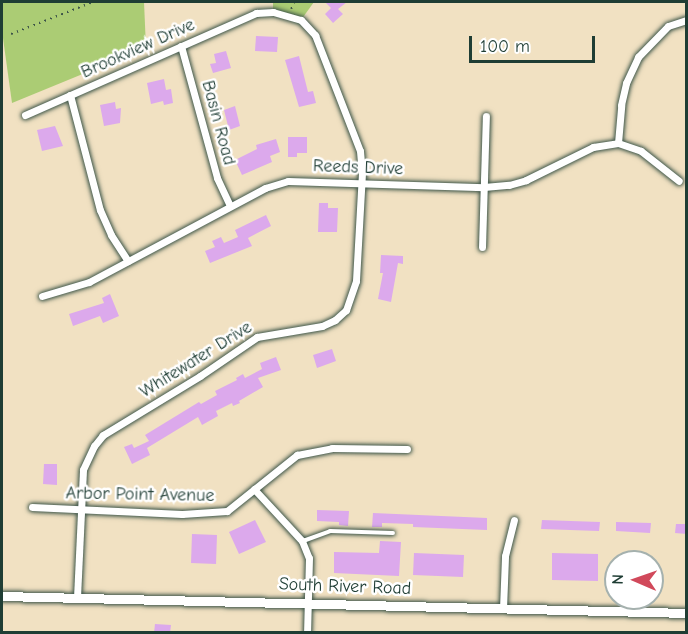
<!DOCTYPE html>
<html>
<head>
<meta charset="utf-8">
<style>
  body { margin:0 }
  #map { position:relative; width:688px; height:634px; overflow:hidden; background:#f1e1c2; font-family:"Comic Neue",sans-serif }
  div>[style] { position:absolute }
  .green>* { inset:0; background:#abcc74 }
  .building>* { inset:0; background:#dca9ec }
  .path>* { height:1.5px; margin-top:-0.75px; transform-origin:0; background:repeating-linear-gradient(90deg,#3e5649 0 1.5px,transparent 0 6px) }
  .roads { filter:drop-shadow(0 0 2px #3e5649) drop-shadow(0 0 2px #3e5649) }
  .lane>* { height:4px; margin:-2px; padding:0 2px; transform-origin:2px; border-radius:2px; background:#fff }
  .street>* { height:7px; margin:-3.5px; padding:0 3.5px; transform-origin:3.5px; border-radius:3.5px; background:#fff }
  .secondary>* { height:9px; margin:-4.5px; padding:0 4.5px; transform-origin:4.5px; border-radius:4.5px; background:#fff }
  span { translate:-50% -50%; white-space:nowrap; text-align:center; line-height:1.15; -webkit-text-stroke:5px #fff; paint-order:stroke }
  .street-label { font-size:18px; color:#1f3d34 }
  .frame { position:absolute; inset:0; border:3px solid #1f3d34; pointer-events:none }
  .north { position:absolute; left:604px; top:550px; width:60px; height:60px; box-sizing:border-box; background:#fff; border:2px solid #a5b1ae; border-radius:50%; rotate:272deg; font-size:16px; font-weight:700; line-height:24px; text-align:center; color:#1f3d34 }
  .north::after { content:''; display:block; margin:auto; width:21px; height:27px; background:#d1495b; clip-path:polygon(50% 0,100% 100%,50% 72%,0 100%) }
  .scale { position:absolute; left:469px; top:36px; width:126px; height:27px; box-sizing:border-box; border:3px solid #1f3d34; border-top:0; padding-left:8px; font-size:18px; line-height:21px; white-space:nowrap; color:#1f3d34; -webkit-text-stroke:4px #fff; paint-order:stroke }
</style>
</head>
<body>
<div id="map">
  <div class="green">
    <i style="clip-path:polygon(2px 2px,144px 2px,146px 48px,12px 103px,2px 31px)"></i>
    <i style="clip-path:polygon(273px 2px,314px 2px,301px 20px,273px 12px)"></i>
  </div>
  <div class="building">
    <i style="clip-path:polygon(325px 2px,347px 2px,338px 9px,343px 14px,333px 23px,325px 14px,331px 8px)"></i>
    <i style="clip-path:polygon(256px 36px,278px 37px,277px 52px,255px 51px)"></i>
    <i style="clip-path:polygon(226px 51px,231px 68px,213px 73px,210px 64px,216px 63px,214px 54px)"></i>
    <i style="clip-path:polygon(299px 56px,308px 92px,313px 91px,316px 103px,299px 107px,285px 60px)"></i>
    <i style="clip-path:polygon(164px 79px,166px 90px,171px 89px,173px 103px,164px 105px,163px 101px,151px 104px,147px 83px)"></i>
    <i style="clip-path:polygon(115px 102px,116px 109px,121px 108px,120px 123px,104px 126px,100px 105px)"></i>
    <i style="clip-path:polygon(235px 106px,240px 126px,229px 130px,224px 110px)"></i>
    <i style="clip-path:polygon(55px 126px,63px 146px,42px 151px,37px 130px)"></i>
    <i style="clip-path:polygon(288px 137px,307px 137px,307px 153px,297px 153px,297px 157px,288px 157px)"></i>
    <i style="clip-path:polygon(276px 139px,280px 152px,270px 156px,272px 162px,242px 175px,235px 160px,257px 149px,256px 145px)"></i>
    <i style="clip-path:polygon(319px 203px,328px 203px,328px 208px,338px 208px,337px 232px,318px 232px)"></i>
    <i style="clip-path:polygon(266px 215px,271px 226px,248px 238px,252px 246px,210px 263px,205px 251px,215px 247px,212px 241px,221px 237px,224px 243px,238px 237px,235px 230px)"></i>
    <i style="clip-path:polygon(381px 255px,403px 256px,403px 264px,398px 263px,391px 302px,378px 299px,383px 273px,380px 273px)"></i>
    <i style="clip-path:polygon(110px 294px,119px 316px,103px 323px,100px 316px,73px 326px,69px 314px,104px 303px,102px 298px)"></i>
    <i style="clip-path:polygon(332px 349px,336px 361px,317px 368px,313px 355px)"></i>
    <i style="clip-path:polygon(276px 357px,281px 370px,258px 378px,263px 387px,239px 401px,240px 403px,233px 406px,232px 403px,216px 411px,218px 416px,202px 425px,198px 417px,147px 448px,150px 455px,132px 464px,124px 447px,132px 444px,134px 448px,149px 441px,145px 435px,199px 402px,201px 404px,217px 395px,215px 391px,237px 380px,236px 378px,243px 374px,245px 378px,262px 369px,260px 363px)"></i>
    <i style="clip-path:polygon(44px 464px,57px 464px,57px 485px,43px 484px)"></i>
    <i style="clip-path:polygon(317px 510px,349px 511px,348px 526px,339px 525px,339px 522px,317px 521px)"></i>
    <i style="clip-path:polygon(373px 513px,487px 518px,487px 530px,413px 527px,413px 524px,382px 523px,382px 527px,372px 527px)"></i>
    <i style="clip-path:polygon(255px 520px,266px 542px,239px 554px,229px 532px)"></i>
    <i style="clip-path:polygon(542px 520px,600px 522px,599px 531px,541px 529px)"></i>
    <i style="clip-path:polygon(616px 522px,651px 523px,650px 533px,616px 531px)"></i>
    <i style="clip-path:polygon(676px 524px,687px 524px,687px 534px,675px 533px)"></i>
    <i style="clip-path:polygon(192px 534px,217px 535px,216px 564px,191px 563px)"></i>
    <i style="clip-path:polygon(380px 541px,401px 542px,399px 576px,334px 573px,334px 552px,379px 553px)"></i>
    <i style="clip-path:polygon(414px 553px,464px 555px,463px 577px,413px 575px)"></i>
    <i style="clip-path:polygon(552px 553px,598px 554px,598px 581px,552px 580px)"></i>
    <i style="clip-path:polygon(155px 624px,171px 625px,170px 633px,154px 633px)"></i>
  </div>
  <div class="path">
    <i style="left:291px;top:9px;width:8px;rotate:-67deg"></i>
    <i style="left:11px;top:34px;width:88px;rotate:-21.3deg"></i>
  </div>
  <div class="roads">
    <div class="lane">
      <i style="left:303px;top:541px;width:29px;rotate:-20deg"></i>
      <i style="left:330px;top:531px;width:63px;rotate:1.8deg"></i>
    </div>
    <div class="street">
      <i style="left:181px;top:46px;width:137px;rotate:74.7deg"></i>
      <i style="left:217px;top:178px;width:31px;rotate:65deg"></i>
      <i style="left:70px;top:95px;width:119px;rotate:75.4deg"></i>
      <i style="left:100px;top:210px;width:27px;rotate:66deg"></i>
      <i style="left:111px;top:235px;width:31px;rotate:57deg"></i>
      <i style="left:25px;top:115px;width:253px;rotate:-23.8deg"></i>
      <i style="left:256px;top:13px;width:17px;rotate:-3deg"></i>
      <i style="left:273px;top:12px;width:29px;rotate:16deg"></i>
      <i style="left:301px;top:20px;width:21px;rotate:47deg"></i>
      <i style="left:315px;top:35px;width:124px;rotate:68.8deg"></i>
      <i style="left:360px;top:151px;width:22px;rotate:85deg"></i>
      <i style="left:362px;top:173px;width:108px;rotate:93.2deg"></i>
      <i style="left:356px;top:281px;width:31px;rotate:109deg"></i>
      <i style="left:346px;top:310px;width:15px;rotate:138deg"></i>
      <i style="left:335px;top:320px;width:14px;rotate:155deg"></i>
      <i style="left:322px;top:326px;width:66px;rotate:170.4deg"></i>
      <i style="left:257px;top:337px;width:69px;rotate:145.6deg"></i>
      <i style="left:200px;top:376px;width:114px;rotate:148.7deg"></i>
      <i style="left:103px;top:435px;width:14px;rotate:129deg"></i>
      <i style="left:94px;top:446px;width:26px;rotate:115deg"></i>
      <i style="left:83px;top:470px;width:128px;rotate:92.7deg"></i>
      <i style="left:618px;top:143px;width:38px;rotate:-85deg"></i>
      <i style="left:621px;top:105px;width:23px;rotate:-77deg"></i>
      <i style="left:626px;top:83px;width:29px;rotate:-65deg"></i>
      <i style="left:638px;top:57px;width:43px;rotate:-45.9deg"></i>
      <i style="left:668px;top:26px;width:19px;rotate:-18deg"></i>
      <i style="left:482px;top:247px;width:131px;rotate:-88.3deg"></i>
      <i style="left:42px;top:296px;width:49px;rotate:-16.6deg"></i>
      <i style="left:89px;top:282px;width:200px;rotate:-28.1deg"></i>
      <i style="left:265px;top:188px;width:24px;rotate:-17deg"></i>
      <i style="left:288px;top:181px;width:196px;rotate:1.8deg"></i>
      <i style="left:484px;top:187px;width:25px;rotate:-5deg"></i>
      <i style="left:509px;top:185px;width:18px;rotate:-16deg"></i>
      <i style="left:526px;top:180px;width:75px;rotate:-26.2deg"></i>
      <i style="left:593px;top:147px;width:25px;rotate:-9deg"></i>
      <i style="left:618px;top:143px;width:24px;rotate:19deg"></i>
      <i style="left:641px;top:151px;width:48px;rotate:38.3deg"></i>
      <i style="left:254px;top:489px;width:71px;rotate:47.3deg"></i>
      <i style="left:302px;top:541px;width:18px;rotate:68deg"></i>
      <i style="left:309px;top:558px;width:74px;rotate:91.5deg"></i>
      <i style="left:32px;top:507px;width:150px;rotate:2.7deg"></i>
      <i style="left:182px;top:514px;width:45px;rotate:-3.8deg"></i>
      <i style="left:227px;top:511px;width:90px;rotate:-38.7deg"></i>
      <i style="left:297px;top:455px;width:36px;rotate:-11deg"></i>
      <i style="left:332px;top:448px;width:75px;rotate:0.8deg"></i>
      <i style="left:503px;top:609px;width:53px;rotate:-87.8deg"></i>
      <i style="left:505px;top:556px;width:37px;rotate:-76deg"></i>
    </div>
    <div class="secondary">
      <i style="left:2px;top:596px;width:684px;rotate:1.42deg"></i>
    </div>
  </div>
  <div class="street-label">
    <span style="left:138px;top:49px;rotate:-24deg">Brookview Drive</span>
    <span style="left:218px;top:123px;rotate:75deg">Basin Road</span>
    <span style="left:358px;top:168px;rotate:2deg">Reeds Drive</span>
    <span style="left:196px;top:360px;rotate:-32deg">Whitewater Drive</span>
    <span style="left:140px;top:495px;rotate:1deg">Arbor Point Avenue</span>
    <span style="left:345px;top:587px;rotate:2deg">South River Road</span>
  </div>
  <div class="frame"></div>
  <div class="north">N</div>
  <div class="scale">100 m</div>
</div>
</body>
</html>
